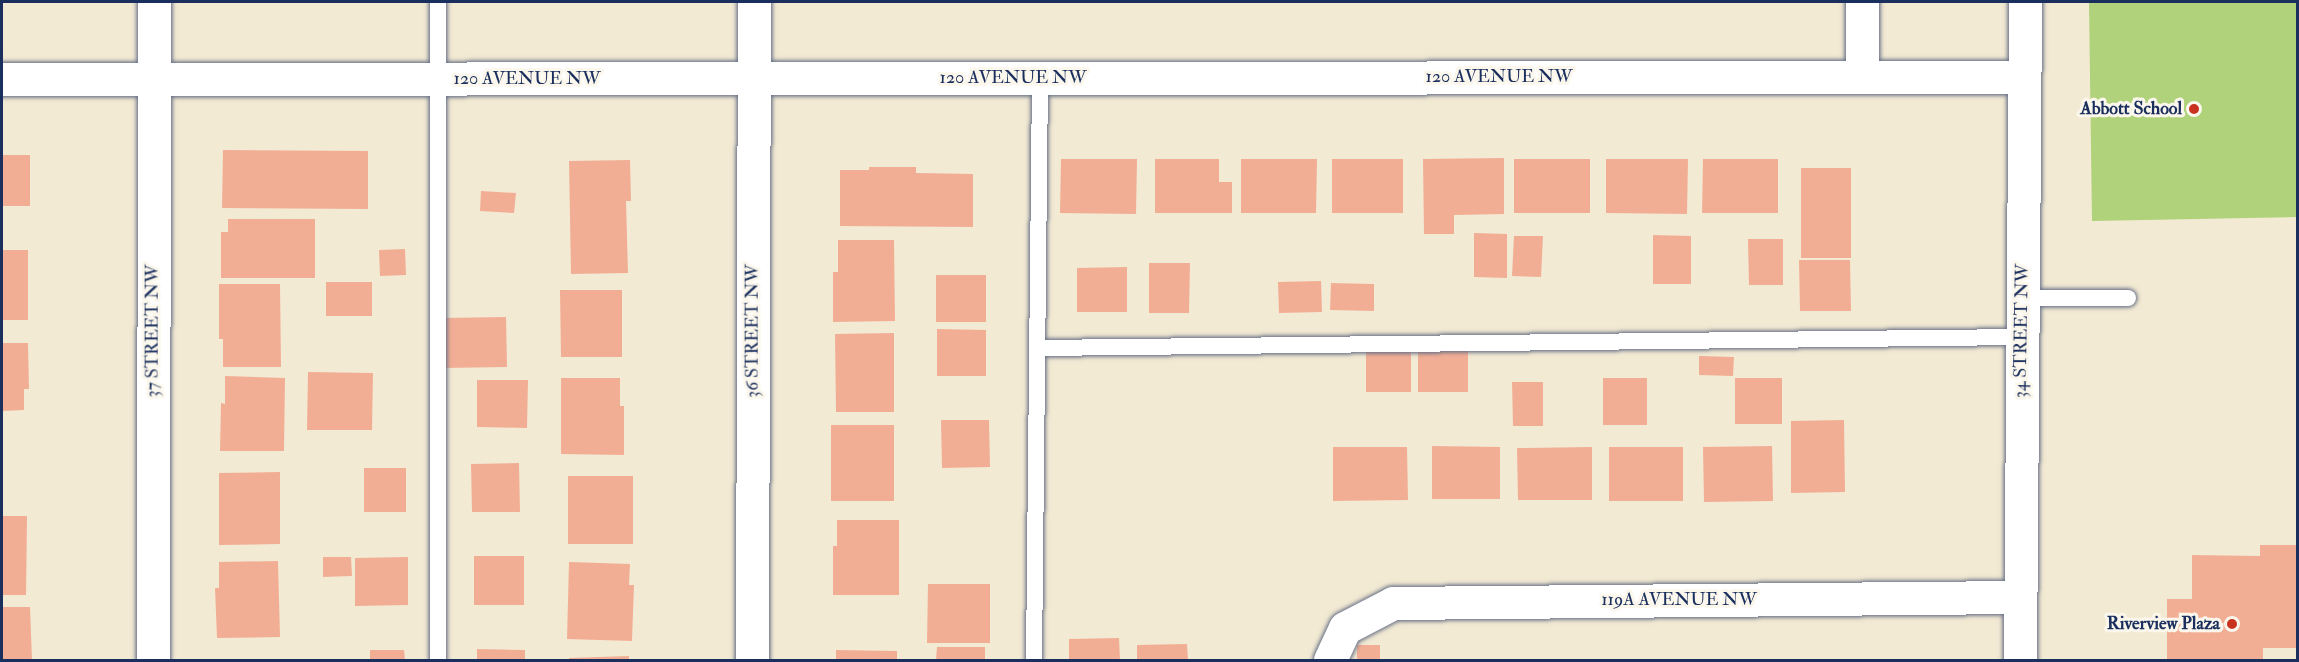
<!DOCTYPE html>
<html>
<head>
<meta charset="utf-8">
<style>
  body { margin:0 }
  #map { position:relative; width:2299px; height:662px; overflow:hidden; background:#f3ead3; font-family:"IM FELL Double Pica",serif }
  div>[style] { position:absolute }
  .green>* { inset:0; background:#afd27b }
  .building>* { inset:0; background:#f2ae95 }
  .roads { filter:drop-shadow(0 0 2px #677087) drop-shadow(0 0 2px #677087) }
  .service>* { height:16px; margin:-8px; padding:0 8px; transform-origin:8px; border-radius:8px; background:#fff }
  .minor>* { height:33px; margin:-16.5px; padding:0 16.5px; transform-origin:16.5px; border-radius:16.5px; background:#fff }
  .tertiary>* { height:33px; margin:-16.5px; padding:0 16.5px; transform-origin:16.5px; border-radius:16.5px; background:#fff }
  .dots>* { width:16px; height:16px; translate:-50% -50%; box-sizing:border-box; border:3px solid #fbf7ec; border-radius:50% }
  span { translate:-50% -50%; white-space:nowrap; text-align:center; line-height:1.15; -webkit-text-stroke:6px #fbf7ec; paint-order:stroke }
  .street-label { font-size:18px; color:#1b2f5e }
  .poi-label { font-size:18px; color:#1b2f5e; font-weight:700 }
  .right { translate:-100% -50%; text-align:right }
  .frame { position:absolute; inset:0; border:3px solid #1b2f5e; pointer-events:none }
</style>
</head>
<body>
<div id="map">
  <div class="green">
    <i style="clip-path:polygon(2089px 2px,2297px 2px,2297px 217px,2092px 221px)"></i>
  </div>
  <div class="building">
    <i style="clip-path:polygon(223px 150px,368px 151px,368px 209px,222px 208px)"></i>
    <i style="clip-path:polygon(2px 155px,30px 155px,30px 206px,2px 206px)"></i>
    <i style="clip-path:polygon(1504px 158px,1504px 214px,1454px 215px,1454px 234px,1424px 234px,1423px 159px)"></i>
    <i style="clip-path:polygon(1061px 159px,1137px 159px,1136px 214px,1060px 213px)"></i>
    <i style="clip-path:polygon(1155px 159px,1219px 159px,1219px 182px,1232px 182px,1232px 213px,1155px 213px)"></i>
    <i style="clip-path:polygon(1241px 159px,1317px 159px,1316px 213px,1241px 213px)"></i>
    <i style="clip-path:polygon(1332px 159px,1403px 159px,1403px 213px,1332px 213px)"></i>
    <i style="clip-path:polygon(1514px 159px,1590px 159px,1590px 213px,1514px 213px)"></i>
    <i style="clip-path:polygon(1606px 159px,1688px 159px,1687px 214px,1606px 213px)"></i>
    <i style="clip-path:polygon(1703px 159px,1778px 159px,1778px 213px,1702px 213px)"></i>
    <i style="clip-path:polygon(630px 160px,631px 201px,626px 201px,628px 273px,571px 274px,569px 161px)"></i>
    <i style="clip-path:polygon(869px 167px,916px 167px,916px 173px,973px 174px,973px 227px,840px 226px,840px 170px,869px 170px)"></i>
    <i style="clip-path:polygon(1801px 168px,1851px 168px,1851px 258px,1801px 258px)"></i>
    <i style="clip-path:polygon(481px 191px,516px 193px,514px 213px,480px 211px)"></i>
    <i style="clip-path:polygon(228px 219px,315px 219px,315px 278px,221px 278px,221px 232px,228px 232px)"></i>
    <i style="clip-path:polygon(1474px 233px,1507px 234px,1507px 278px,1474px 277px)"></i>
    <i style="clip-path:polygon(1653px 235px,1691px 236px,1691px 284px,1653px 284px)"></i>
    <i style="clip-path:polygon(1514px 236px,1543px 236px,1541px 277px,1512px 276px)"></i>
    <i style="clip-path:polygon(1748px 239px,1783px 239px,1783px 285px,1749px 285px)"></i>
    <i style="clip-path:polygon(838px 240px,894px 240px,895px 321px,833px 322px,833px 272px,838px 272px)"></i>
    <i style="clip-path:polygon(405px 249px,406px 275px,380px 276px,379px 250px)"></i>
    <i style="clip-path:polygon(2px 250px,28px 250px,28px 320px,2px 320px)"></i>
    <i style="clip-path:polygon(1799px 260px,1850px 260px,1851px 311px,1800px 311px)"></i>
    <i style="clip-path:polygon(1149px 263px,1190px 263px,1189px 313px,1149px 313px)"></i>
    <i style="clip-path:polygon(1127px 267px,1127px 312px,1077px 312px,1077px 268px)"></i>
    <i style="clip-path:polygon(936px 275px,986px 275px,986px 322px,936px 322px)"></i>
    <i style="clip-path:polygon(1321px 281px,1322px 312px,1279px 313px,1278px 282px)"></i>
    <i style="clip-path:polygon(326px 282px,372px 282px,372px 316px,326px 316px)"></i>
    <i style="clip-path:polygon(1331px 283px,1374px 284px,1374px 311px,1330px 310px)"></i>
    <i style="clip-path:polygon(219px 284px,280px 284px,281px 367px,223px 367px,223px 339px,219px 339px)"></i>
    <i style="clip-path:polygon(560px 290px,622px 290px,622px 357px,561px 357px)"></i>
    <i style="clip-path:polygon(506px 317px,507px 367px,443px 368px,442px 318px)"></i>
    <i style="clip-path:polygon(937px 329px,986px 330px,986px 376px,937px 376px)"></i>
    <i style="clip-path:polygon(894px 333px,894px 412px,836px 412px,835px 334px)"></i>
    <i style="clip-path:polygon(2px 343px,28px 343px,29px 389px,24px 389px,24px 410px,2px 411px)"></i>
    <i style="clip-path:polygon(1418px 350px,1468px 351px,1468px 392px,1418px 392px)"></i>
    <i style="clip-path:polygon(1366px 351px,1411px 352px,1411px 392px,1366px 392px)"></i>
    <i style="clip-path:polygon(1699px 356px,1734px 357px,1733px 376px,1699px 375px)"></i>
    <i style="clip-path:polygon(308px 372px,373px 373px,372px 430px,307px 430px)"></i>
    <i style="clip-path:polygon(225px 376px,285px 378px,284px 451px,220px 451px,221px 403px,225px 404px)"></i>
    <i style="clip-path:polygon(561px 378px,620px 378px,620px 406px,624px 406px,624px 455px,561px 454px)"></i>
    <i style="clip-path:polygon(1603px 378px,1647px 378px,1647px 425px,1603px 425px)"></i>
    <i style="clip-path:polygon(1735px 378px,1782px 378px,1782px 424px,1735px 424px)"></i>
    <i style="clip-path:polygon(477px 380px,528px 380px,527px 428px,477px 427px)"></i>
    <i style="clip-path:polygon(1512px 382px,1543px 382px,1543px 426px,1513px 426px)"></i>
    <i style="clip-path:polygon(941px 420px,989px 420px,990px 467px,942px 468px)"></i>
    <i style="clip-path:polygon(1844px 420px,1845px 492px,1791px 493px,1791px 421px)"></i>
    <i style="clip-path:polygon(831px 425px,894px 425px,894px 501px,831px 501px)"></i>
    <i style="clip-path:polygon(1432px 446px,1500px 447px,1500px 499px,1432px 499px)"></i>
    <i style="clip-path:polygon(1772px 446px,1773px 501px,1704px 502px,1703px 447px)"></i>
    <i style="clip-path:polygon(1333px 447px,1407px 447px,1408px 500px,1333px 501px)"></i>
    <i style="clip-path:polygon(1592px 447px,1592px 500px,1518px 500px,1517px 448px)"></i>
    <i style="clip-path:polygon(1609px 447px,1683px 447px,1683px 501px,1609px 501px)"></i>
    <i style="clip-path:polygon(519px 463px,520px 512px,472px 512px,471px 464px)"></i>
    <i style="clip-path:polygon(364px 468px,406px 468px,406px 512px,364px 512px)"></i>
    <i style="clip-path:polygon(280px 472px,280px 544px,219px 545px,219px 473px)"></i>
    <i style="clip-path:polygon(568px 476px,633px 476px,633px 544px,568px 544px)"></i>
    <i style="clip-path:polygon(2px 516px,27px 516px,26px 595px,2px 595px)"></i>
    <i style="clip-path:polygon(837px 520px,899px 520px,899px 595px,833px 595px,833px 546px,837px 546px)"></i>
    <i style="clip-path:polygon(2260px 545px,2298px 545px,2298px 648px,2263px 648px,2263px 660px,2167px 660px,2167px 599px,2192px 599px,2192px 555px,2260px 556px)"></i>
    <i style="clip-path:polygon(474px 556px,524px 556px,524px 605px,474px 605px)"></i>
    <i style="clip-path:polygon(323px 557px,351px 557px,352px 576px,323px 577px)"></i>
    <i style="clip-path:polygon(408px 557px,408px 605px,355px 606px,355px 558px)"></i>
    <i style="clip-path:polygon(278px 561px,280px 637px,217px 638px,215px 588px,219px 588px,219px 562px)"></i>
    <i style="clip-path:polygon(569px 562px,630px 564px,629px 585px,634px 585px,632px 641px,567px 639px)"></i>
    <i style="clip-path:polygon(928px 584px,990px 584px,990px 643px,927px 643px)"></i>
    <i style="clip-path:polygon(2px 607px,30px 607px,32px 660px,2px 660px)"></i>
    <i style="clip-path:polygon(1119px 638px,1120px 660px,1069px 660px,1069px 639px)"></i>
    <i style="clip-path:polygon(1187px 644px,1188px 660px,1137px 660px,1137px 645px)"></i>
    <i style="clip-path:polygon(1357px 645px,1380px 645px,1380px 660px,1357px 660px)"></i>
    <i style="clip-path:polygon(937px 647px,985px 647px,985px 660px,936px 660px)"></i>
    <i style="clip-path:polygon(477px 649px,525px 650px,525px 660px,477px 660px)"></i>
    <i style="clip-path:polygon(370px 650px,404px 650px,405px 660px,370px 660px)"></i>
    <i style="clip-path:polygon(836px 650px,897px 651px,897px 660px,836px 660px)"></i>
    <i style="clip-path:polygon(629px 656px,629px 660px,569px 660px,569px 658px)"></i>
  </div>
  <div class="roads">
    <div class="service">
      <i style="left:438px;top:2px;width:658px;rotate:90deg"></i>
      <i style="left:2023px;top:298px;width:105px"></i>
      <i style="left:1038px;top:348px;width:984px;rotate:-0.64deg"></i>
      <i style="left:1034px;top:660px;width:582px;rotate:-89.41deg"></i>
    </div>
    <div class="minor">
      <i style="left:1862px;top:2px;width:75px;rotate:90deg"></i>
      <i style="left:2px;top:79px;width:2022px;rotate:-0.06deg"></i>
      <i style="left:153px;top:660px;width:658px;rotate:-89.91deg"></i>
      <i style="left:752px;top:660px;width:658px;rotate:-89.83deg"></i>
      <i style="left:1330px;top:660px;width:35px;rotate:-65deg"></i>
      <i style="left:1345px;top:628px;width:54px;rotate:-27.5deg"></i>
      <i style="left:1393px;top:603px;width:627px;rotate:-0.55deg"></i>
    </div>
    <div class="tertiary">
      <i style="left:2020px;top:660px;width:658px;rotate:-89.56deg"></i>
    </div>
  </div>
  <div class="dots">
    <i style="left:2194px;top:109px;background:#c8321e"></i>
    <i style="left:2232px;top:624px;background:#c8321e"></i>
  </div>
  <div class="street-label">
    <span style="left:1499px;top:77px">120 AVENUE NW</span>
    <span style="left:1013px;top:78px">120 AVENUE NW</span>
    <span style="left:527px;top:79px">120 AVENUE NW</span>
    <span style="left:153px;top:331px;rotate:-90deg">37 STREET NW</span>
    <span style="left:753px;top:331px;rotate:-90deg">36 STREET NW</span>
    <span style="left:2022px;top:331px;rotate:-89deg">34 STREET NW</span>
    <span style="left:1679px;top:600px">119A AVENUE NW</span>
  </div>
  <div class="poi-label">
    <span class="right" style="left:2182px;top:109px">Abbott School</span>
    <span class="right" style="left:2220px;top:624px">Riverview Plaza</span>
  </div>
  <div class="frame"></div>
</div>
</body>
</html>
